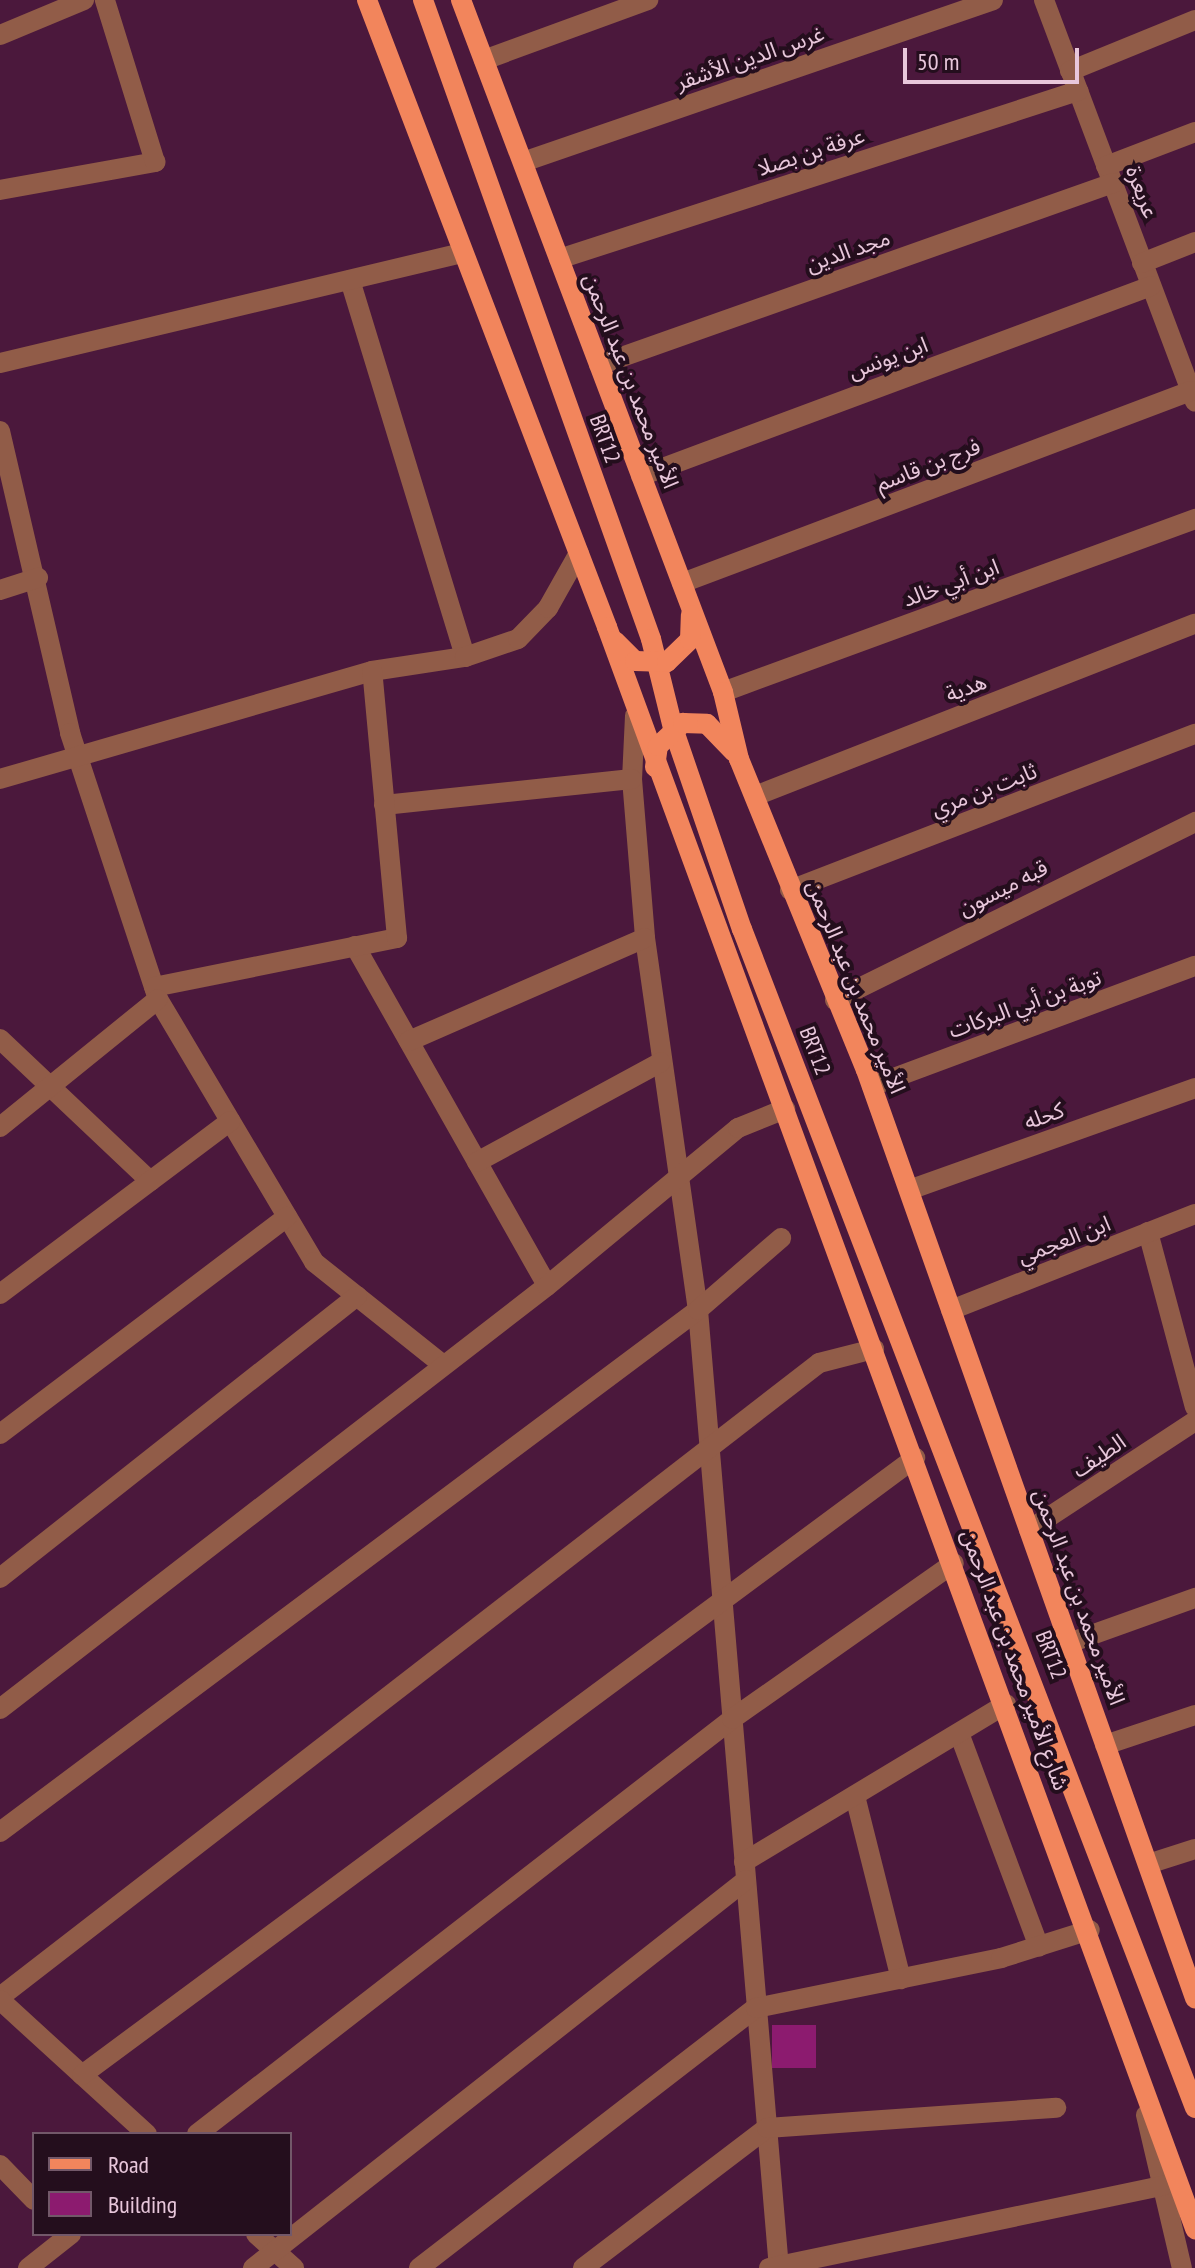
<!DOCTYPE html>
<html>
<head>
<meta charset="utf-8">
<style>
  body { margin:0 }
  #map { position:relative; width:1195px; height:2268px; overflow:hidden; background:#4b183c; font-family:"PT Sans Narrow","Noto Sans Arabic",sans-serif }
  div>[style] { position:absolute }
  .building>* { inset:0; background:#8c1b6f }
  .minor>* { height:20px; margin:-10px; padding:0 10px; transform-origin:10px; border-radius:10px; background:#915c48 }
  .major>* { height:20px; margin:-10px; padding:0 10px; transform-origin:10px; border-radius:10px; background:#f2855c }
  span { translate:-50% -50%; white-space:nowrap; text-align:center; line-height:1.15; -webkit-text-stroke:8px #240e1d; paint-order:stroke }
  .street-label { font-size:22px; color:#e8c7db }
  .legend { position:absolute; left:32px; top:2132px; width:260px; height:104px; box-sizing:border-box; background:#240e1d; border:2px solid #725869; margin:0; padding:10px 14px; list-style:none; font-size:24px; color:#e8c7db }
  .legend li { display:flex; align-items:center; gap:16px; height:40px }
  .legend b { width:40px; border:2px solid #725869 }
  .scale { position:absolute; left:903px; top:48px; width:176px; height:36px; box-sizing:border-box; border:4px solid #e8c7db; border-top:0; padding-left:10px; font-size:24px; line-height:28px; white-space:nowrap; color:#e8c7db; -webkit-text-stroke:6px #240e1d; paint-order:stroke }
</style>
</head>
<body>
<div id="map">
  <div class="building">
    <i style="clip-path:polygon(772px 2025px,816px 2025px,816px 2068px,772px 2068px)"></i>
  </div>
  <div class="minor">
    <i style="left:1044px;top:0;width:429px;rotate:69.4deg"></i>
    <i style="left:0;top:35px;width:91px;rotate:-22.6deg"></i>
    <i style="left:484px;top:60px;width:175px;rotate:-20.1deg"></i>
    <i style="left:1070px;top:71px;width:135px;rotate:-22.2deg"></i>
    <i style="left:523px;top:162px;width:497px;rotate:-19deg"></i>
    <i style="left:1106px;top:166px;width:95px;rotate:-20.9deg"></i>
    <i style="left:0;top:190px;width:158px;rotate:-10.2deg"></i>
    <i style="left:155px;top:162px;width:170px;rotate:-107.2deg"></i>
    <i style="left:559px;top:259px;width:546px;rotate:-17.94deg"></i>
    <i style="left:1142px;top:263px;width:57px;rotate:-21.6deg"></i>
    <i style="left:350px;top:280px;width:394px;rotate:73deg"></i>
    <i style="left:0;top:363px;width:476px;rotate:-13.4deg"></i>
    <i style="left:599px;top:365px;width:545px;rotate:-19.5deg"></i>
    <i style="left:0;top:431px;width:310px;rotate:76.9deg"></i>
    <i style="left:70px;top:733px;width:280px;rotate:71.7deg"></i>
    <i style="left:158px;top:999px;width:306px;rotate:59.3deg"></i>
    <i style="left:314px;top:1262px;width:165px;rotate:38.6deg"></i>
    <i style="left:641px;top:476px;width:544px;rotate:-20.43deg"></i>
    <i style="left:682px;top:583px;width:544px;rotate:-20.67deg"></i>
    <i style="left:0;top:590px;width:40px;rotate:-18deg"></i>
    <i style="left:723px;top:692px;width:503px;rotate:-20.13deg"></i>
    <i style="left:635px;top:716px;width:63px;rotate:92.7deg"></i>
    <i style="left:632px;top:779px;width:160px;rotate:85.3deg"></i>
    <i style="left:645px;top:938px;width:376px;rotate:81.9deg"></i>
    <i style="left:698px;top:1310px;width:961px;rotate:85.17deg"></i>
    <i style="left:0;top:779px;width:387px;rotate:-16.2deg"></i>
    <i style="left:372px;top:671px;width:94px;rotate:-8.6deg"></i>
    <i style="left:465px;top:657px;width:56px;rotate:-18.8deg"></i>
    <i style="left:518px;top:639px;width:43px;rotate:-45.9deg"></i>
    <i style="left:548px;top:608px;width:63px;rotate:-60.6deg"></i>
    <i style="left:755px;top:796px;width:472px;rotate:-21.4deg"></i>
    <i style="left:384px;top:805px;width:249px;rotate:-6deg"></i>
    <i style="left:790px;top:890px;width:434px;rotate:-21.1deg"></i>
    <i style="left:355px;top:946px;width:390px;rotate:60.5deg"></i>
    <i style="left:154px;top:987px;width:248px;rotate:-11.4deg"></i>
    <i style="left:397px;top:938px;width:268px;rotate:-95.3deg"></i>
    <i style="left:835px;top:1000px;width:402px;rotate:-26.3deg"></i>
    <i style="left:0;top:1039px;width:207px;rotate:43.4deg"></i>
    <i style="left:409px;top:1041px;width:257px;rotate:-23.6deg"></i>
    <i style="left:872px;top:1086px;width:345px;rotate:-20.4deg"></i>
    <i style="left:0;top:1127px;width:203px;rotate:-39deg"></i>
    <i style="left:477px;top:1162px;width:209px;rotate:-28.5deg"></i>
    <i style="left:909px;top:1190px;width:304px;rotate:-19.6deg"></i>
    <i style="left:1148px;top:1232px;width:181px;rotate:75deg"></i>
    <i style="left:0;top:1294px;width:288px;rotate:-36.9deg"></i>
    <i style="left:951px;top:1310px;width:262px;rotate:-21.5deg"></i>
    <i style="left:0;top:1434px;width:360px;rotate:-37.1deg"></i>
    <i style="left:1029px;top:1530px;width:199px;rotate:-33.3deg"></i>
    <i style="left:0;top:1578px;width:455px;rotate:-38.3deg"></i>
    <i style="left:1069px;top:1643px;width:134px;rotate:-19.7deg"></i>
    <i style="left:0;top:1709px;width:691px;rotate:-37.72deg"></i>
    <i style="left:547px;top:1286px;width:248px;rotate:-39.6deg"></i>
    <i style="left:738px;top:1128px;width:51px;rotate:-22deg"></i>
    <i style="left:959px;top:1733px;width:228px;rotate:69.5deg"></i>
    <i style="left:1105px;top:1745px;width:95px;rotate:-18.4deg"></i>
    <i style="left:855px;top:1796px;width:189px;rotate:75.9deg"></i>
    <i style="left:0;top:1832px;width:872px;rotate:-36.79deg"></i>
    <i style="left:698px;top:1310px;width:110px;rotate:-40.9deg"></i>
    <i style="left:744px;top:1862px;width:306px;rotate:-31.1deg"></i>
    <i style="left:1148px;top:1864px;width:49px;rotate:-17.7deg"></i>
    <i style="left:0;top:1997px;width:1036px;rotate:-37.74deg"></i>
    <i style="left:819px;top:1363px;width:57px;rotate:-14.3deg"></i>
    <i style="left:0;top:2000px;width:199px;rotate:42.4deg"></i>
    <i style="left:82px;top:2075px;width:1037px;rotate:-36.53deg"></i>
    <i style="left:1146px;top:2115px;width:157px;rotate:76.8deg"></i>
    <i style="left:197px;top:2134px;width:677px;rotate:-37.8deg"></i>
    <i style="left:732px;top:1719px;width:271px;rotate:-35.1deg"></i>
    <i style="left:0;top:2165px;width:49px;rotate:45.8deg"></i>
    <i style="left:256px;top:2234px;width:51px;rotate:41.8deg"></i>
    <i style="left:28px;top:2268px;width:55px;rotate:-38.3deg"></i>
    <i style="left:253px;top:2268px;width:627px;rotate:-38.2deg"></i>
    <i style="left:419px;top:2268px;width:426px;rotate:-37.7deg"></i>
    <i style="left:756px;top:2008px;width:250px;rotate:-11.5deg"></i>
    <i style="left:1001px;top:1958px;width:93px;rotate:-17.5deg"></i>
    <i style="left:583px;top:2268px;width:231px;rotate:-37.3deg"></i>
    <i style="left:767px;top:2128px;width:290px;rotate:-4deg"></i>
    <i style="left:769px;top:2268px;width:402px;rotate:-11.8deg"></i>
  </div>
  <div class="major">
    <i style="left:367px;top:0;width:671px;rotate:69.05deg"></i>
    <i style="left:607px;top:627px;width:1707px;rotate:69.84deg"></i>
    <i style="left:423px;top:0;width:678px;rotate:70.36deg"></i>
    <i style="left:651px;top:639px;width:92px;rotate:76.1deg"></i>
    <i style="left:673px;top:728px;width:213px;rotate:71.1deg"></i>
    <i style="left:742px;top:929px;width:1263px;rotate:68.98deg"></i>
    <i style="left:461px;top:0;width:740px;rotate:69.26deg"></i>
    <i style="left:723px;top:692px;width:69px;rotate:76.6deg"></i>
    <i style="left:739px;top:759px;width:336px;rotate:67.8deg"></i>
    <i style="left:866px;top:1070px;width:985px;rotate:70.48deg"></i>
    <i style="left:615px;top:641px;width:28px;rotate:45deg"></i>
    <i style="left:635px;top:661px;width:32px;rotate:2deg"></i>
    <i style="left:667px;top:662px;width:32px;rotate:-44deg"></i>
    <i style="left:690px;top:640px;width:25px;rotate:-88deg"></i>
    <i style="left:655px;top:767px;width:21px;rotate:-82deg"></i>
    <i style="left:658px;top:746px;width:34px;rotate:-43deg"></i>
    <i style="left:683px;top:723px;width:24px;rotate:2deg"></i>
    <i style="left:707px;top:724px;width:39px;rotate:46deg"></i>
  </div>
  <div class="street-label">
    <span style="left:750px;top:58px;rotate:-19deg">غرس الدين الأشقر</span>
    <span style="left:811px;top:152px;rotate:-18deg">عرفة بن بصلا</span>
    <span style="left:1142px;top:192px;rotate:69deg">عريعرة</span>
    <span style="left:848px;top:251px;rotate:-19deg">مجد الدين</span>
    <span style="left:888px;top:358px;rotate:-20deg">ابن يونس</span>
    <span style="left:631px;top:381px;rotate:69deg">الأمير محمد بن عبد الرحمن</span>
    <span style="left:605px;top:439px;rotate:70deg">BRT12</span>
    <span style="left:928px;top:465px;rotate:-21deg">فرج بن قاسم</span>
    <span style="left:951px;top:583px;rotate:-20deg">ابن أبي خالد</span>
    <span style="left:966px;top:688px;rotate:-21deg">هدية</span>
    <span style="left:984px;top:790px;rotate:-21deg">ثابت بن مري</span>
    <span style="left:1003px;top:888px;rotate:-27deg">قبه ميسون</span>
    <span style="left:856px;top:987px;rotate:68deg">الأمير محمد بن عبد الرحمن</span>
    <span style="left:1025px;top:1004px;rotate:-20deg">توبة بن أبي البركات</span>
    <span style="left:815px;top:1051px;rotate:69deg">BRT12</span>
    <span style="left:1044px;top:1116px;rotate:-20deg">كحله</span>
    <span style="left:1064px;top:1240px;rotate:-21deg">ابن العجمي</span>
    <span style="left:1099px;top:1456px;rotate:-34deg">الطيف</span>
    <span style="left:1079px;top:1597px;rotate:70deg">الأمير محمد بن عبد الرحمن</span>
    <span style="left:1051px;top:1655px;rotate:69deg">BRT12</span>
    <span style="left:1015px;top:1660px;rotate:70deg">شارع الأمير محمد بن عبد الرحمن</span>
  </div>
  <ul class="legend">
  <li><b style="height:10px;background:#f2855c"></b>Road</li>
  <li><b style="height:22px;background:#8c1b6f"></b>Building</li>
  </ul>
  <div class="scale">50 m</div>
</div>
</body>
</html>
